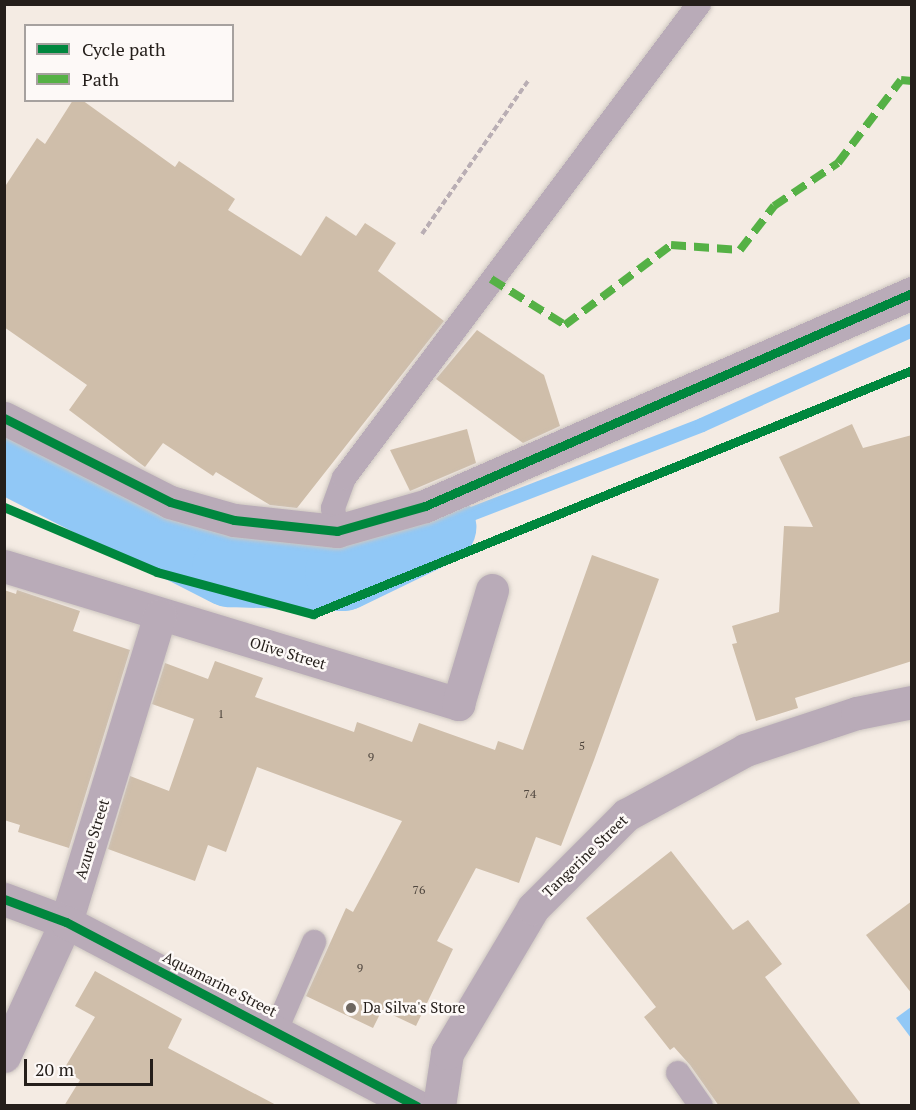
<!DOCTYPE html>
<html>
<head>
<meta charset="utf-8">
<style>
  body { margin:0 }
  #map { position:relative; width:916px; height:1110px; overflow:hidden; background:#f4ebe3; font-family:"PT Serif",serif }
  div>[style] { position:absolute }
  .water>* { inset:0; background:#91c8f6 }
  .stream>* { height:14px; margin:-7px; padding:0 7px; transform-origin:7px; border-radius:7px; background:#91c8f6 }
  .river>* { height:76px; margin:-38px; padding:0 38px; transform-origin:38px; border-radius:38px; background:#91c8f6 }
  .building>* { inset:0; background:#cfbeaa }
  .path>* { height:4px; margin-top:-2px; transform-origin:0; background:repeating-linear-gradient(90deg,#b9aeb4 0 6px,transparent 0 9px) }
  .roads { filter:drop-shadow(0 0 2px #cdc6c0) drop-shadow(0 0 2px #cdc6c0) }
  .service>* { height:24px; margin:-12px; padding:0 12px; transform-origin:12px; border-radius:12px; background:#b9abb8 }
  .minor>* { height:33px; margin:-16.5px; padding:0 16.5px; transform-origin:16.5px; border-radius:16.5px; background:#b9abb8 }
  .tertiary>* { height:33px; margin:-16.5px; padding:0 16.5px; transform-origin:16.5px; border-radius:16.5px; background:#b9abb8 }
  .quiet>* { height:8px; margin-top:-4px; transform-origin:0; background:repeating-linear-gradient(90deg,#55b145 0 15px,transparent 0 23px) }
  .cycleway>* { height:9px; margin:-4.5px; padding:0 4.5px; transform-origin:4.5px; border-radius:4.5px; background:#00873e }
  .dots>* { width:16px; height:16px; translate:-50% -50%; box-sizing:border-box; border:3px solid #fdf9f7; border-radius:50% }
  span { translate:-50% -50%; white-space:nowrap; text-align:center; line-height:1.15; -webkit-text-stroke:5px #fdf9f7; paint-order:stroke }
  .number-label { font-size:12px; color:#4f463e }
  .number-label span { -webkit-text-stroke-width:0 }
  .street-label { font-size:15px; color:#241e1a }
  .poi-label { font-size:15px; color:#241e1a }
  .left { translate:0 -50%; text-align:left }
  .frame { position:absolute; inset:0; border:6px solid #241e1a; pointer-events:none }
  .legend { position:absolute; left:24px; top:24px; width:210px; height:78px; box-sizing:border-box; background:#fdf9f7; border:2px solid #a6a19f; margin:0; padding:8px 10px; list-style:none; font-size:18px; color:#241e1a }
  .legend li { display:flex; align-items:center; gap:12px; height:30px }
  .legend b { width:30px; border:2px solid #a6a19f }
  .scale { position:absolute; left:24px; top:1059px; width:129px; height:27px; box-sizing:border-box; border:3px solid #241e1a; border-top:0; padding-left:8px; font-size:18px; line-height:21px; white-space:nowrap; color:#241e1a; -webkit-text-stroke:4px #fdf9f7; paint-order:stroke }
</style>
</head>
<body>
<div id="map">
  <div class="water">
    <i style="clip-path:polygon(911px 1007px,911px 1038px,896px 1018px)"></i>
  </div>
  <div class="stream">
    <i style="left:438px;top:527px;width:283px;rotate:-21.1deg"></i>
    <i style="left:702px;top:425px;width:230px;rotate:-24.3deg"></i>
  </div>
  <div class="river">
    <i style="left:4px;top:454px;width:254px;rotate:27deg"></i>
    <i style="left:230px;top:569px;width:113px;rotate:2deg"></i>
    <i style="left:343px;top:573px;width:106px;rotate:-25.8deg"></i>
  </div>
  <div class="building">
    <i style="clip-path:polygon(73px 100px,82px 100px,175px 167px,179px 161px,235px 199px,228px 210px,301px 256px,326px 216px,356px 236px,365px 223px,396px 243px,378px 271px,444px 321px,297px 508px,270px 505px,216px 472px,213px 476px,163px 443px,145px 467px,69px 410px,87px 385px,4px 327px,4px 188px,37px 138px,45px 144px)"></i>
    <i style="clip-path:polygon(477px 330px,544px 375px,560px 426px,523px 443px,436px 379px)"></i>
    <i style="clip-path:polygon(852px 424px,863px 448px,912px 435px,912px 661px,795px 698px,798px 708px,756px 721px,732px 644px,737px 643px,732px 626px,779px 612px,784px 526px,813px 527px,779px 457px)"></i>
    <i style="clip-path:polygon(467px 429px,476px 463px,410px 491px,390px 450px)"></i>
    <i style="clip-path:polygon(592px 555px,659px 579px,594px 760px,561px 846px,536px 837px,519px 883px,476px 868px,437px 941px,453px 949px,416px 1026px,382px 1010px,373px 1028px,306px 996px,346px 908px,353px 912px,402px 821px,257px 767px,226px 852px,208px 845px,195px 881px,108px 849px,130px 776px,169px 791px,194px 719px,152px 704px,165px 663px,208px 679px,215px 661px,263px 678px,255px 697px,354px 732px,357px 722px,412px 742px,419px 723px,495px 750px,498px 741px,523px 750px)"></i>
    <i style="clip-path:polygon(4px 590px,16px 594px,17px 590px,80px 611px,73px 631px,130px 650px,69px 848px,18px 832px,20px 825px,4px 820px)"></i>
    <i style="clip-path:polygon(671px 851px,733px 930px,748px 920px,782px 964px,765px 977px,862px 1106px,719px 1106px,690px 1065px,674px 1047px,670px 1050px,644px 1017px,656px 1007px,586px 918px)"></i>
    <i style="clip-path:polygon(912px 901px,912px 994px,866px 935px)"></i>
    <i style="clip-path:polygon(95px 971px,182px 1019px,168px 1048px,278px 1106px,64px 1106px,80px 1080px,64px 1069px,95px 1017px,75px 1006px)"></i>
  </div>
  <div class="path">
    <i style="left:422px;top:234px;width:186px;rotate:-55.3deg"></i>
  </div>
  <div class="roads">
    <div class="service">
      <i style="left:337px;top:531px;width:23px;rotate:-100deg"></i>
      <i style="left:333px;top:508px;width:32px;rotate:-70deg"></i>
      <i style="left:344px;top:478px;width:592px;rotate:-53.17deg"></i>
      <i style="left:276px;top:1030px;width:96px;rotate:-66.6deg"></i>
      <i style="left:678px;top:1073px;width:40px;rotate:55.1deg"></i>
    </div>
    <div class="minor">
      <i style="left:4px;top:418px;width:186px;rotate:26.8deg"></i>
      <i style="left:170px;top:502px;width:66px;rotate:15.7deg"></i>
      <i style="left:234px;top:520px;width:104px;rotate:6.1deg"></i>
      <i style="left:337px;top:531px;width:91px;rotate:-15.9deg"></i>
      <i style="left:425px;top:506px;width:532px;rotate:-23.62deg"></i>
      <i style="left:4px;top:566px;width:475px;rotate:16.9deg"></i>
      <i style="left:458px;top:704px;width:119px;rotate:-73.4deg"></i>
      <i style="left:4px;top:1056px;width:148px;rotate:-65.2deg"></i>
      <i style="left:66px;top:922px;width:321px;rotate:-73deg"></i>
    </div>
    <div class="tertiary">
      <i style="left:4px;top:899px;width:66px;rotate:20.4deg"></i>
      <i style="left:66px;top:922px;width:396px;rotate:27.7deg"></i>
      <i style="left:439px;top:1106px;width:54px;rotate:-81.4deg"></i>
      <i style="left:447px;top:1053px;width:169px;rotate:-59.3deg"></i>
      <i style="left:533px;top:908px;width:132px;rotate:-45deg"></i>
      <i style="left:626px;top:815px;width:136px;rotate:-28.6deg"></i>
      <i style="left:745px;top:750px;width:118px;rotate:-18.3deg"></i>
      <i style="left:857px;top:713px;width:56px;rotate:-11.3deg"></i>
    </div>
  </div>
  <div class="quiet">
    <i style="left:491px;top:279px;width:87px;rotate:31.9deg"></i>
    <i style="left:565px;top:325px;width:133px;rotate:-37deg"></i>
    <i style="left:671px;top:245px;width:69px;rotate:4.1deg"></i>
    <i style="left:740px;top:250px;width:56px;rotate:-52.3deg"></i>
    <i style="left:774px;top:206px;width:77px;rotate:-33.9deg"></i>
    <i style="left:838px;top:163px;width:104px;rotate:-52.8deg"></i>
    <i style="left:901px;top:80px;width:11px;rotate:5deg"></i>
  </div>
  <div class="cycleway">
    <i style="left:4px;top:418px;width:186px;rotate:26.8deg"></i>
    <i style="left:170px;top:502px;width:66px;rotate:15.7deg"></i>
    <i style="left:234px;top:520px;width:104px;rotate:6.1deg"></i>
    <i style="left:337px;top:531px;width:91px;rotate:-15.9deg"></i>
    <i style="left:425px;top:506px;width:532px;rotate:-23.62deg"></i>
    <i style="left:4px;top:507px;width:166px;rotate:23deg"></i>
    <i style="left:157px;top:572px;width:162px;rotate:15.1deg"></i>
    <i style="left:313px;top:614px;width:647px;rotate:-22.16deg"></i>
    <i style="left:4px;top:899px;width:66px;rotate:20.4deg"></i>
    <i style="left:66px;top:922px;width:396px;rotate:27.7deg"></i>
  </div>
  <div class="dots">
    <i style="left:351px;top:1008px;background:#6d6660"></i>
  </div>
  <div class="number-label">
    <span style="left:221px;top:714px">1</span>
    <span style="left:582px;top:746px">5</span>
    <span style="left:371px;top:757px">9</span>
    <span style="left:530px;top:794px">74</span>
    <span style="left:419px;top:890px">76</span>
    <span style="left:360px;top:968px">9</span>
  </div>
  <div class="street-label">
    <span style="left:288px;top:653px;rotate:17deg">Olive Street</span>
    <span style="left:92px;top:839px;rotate:-73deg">Azure Street</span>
    <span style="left:585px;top:856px;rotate:-44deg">Tangerine Street</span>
    <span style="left:220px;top:984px;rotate:27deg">Aquamarine Street</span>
  </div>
  <div class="poi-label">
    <span class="left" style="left:363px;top:1008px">Da Silva's Store</span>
  </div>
  <div class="frame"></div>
  <ul class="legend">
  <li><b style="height:8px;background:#00873e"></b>Cycle path</li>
  <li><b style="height:8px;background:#55b145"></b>Path</li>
  </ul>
  <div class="scale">20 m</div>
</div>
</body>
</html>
